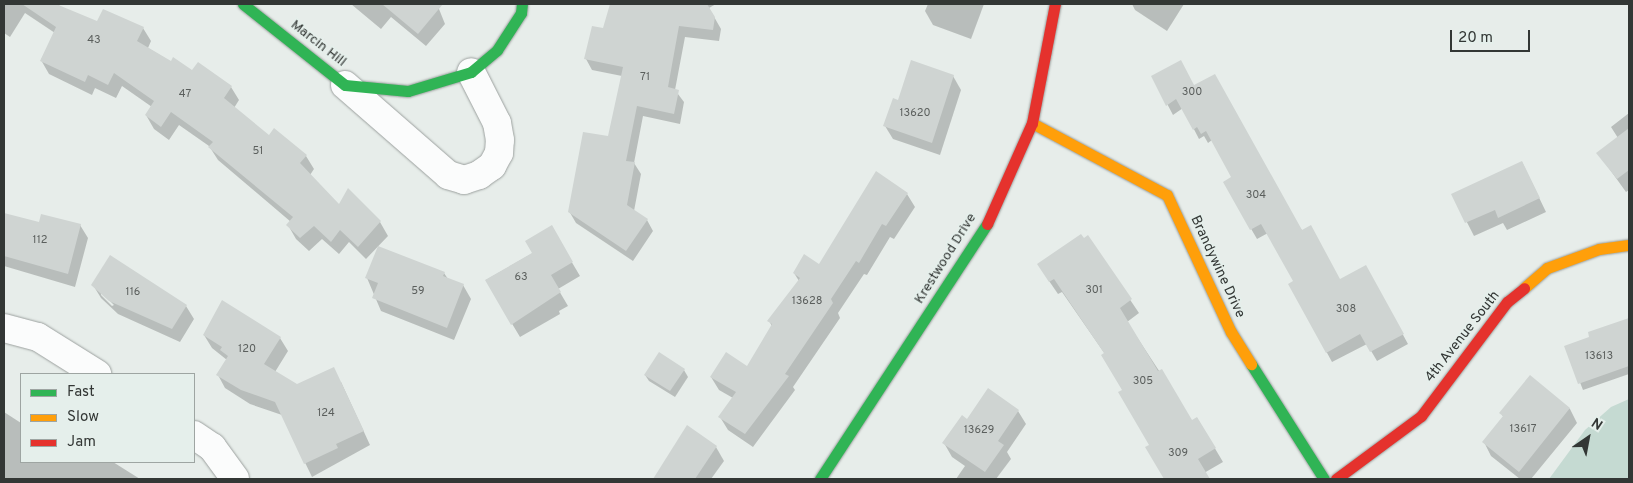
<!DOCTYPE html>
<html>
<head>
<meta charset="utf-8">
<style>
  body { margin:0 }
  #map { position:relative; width:1633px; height:483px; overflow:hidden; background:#e7edea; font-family:Overpass,sans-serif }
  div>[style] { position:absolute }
  .green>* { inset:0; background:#c5dad2 }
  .shadow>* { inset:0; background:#0003 }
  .building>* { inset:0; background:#cfd4d2 }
  .roads { filter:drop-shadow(0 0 1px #9ca19f) drop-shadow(0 0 1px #9ca19f) }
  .street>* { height:28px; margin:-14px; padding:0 14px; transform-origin:14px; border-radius:14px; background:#fbfcfc }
  .fast>* { height:11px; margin:-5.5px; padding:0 5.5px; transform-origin:5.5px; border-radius:5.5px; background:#30b455 }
  .slow>* { height:11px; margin:-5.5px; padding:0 5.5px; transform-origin:5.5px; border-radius:5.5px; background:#ff9f0a }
  .jam>* { height:11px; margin:-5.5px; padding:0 5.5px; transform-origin:5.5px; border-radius:5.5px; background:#e5322d }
  span { translate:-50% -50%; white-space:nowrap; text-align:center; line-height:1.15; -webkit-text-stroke:4px #e5efeb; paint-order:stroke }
  .number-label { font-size:11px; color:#5b5f5d }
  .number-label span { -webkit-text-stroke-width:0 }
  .street-label { font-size:14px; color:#333735 }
  .frame { position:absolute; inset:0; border:5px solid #333735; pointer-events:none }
  .legend { position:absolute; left:20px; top:373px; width:175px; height:90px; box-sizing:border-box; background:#e5efeb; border:1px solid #9ea5a2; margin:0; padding:6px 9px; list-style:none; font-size:15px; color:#333735 }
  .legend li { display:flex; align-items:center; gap:10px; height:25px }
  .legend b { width:25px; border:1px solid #9ea5a2 }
  .north { position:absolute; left:1563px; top:413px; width:50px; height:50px; -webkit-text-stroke:4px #e5efeb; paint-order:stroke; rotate:33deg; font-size:14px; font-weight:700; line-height:20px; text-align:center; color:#333735 }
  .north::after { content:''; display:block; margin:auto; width:18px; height:22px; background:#333735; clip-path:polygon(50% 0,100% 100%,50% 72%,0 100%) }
  .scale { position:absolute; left:1450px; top:30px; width:80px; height:22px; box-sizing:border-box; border:2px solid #333735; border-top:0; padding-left:6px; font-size:15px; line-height:18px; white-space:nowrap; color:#333735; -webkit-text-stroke:4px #e5efeb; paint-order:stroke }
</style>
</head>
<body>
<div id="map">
  <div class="green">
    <i style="clip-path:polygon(1629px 399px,1629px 479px,1549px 479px,1585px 430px,1611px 407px)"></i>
  </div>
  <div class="shadow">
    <i style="clip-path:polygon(4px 4px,60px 4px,59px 6px,97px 23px,143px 28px,151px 41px,148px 48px,171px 62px,231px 87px,239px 100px,234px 108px,269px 136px,274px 130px,306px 156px,314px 169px,310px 175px,339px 206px,348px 190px,380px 222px,388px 236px,366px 259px,349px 242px,339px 254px,322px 239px,309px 251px,296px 239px,288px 225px,291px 222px,218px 160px,209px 146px,179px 125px,169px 140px,154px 129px,146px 115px,152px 107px,122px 86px,116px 98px,95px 88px,92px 95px,49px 74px,41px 60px,55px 33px,25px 13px,10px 37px,4px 33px)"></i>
    <i style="clip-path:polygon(351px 4px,437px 4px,445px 24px,426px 46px,391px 17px,381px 29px)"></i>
    <i style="clip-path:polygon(611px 4px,716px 4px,709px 8px,721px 29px,719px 41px,685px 37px,675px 90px,684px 102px,680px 124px,643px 116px,634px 163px,641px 174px,634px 211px,647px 220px,653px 231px,633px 261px,576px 223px,569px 211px,609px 138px,622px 76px,592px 70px,586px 59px,604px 30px)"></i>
    <i style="clip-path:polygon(928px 4px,984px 4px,971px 39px,933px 25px,925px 11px)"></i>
    <i style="clip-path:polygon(1132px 4px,1184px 4px,1167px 31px,1135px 10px)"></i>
    <i style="clip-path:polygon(953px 76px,961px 90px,940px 155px,893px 139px,885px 126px,898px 101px)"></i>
    <i style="clip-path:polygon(1153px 77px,1194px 86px,1340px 281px,1366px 267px,1408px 344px,1377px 361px,1367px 344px,1332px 362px,1290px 285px,1295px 282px,1268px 233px,1257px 239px,1224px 182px,1233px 177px,1212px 140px,1208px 143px,1204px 136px,1199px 139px,1183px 108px,1173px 115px)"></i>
    <i style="clip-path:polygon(1629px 113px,1629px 190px,1626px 192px,1598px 153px,1618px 138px,1611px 127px)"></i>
    <i style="clip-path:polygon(1522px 162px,1546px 212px,1507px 230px,1503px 223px,1474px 236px,1453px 195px)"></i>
    <i style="clip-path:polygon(907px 194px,915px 207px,894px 239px,890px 237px,867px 275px,864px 274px,838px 313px,840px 318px,793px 387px,795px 390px,753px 447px,728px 430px,720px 417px,733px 398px,719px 390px,711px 377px,748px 367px,772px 326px,769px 321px,799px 281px,794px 273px,819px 265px)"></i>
    <i style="clip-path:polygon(4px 214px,40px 224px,80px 225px,88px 238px,75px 287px,4px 266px)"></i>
    <i style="clip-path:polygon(551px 227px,580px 276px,558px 289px,568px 306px,559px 311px,560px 314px,520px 337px,486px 280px,533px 253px)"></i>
    <i style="clip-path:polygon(1088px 237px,1139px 313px,1127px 322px,1192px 421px,1197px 418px,1223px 462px,1204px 473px,1208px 479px,1165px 479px,1147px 448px,1151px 445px,1105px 354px,1062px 292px,1058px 294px,1047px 278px)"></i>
    <i style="clip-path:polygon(444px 273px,448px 279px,463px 285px,471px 299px,454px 340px,381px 311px,367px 278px)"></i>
    <i style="clip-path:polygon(evenodd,93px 285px,186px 306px,194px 319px,180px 342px,118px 314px,101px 298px,93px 285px,101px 292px,114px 305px,112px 306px,101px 295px,101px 292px)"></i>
    <i style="clip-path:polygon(1629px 319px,1629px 374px,1583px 390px,1566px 347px,1591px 338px,1589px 333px)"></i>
    <i style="clip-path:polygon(204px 335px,280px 338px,288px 351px,275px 372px,297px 385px,341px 382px,370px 445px,312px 477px,282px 415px,250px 404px,225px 388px,218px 375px,227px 360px,212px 348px)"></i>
    <i style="clip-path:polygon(684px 370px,688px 377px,675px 397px,649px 381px,645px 375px)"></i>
    <i style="clip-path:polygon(1530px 377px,1570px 409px,1577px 423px,1531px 479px,1520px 479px,1491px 456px,1484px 442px,1504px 418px,1501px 413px)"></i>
    <i style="clip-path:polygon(1018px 411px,1026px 424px,1007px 452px,1011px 459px,996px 479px,956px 479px,965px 466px,952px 457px,944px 443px,967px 421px)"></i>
    <i style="clip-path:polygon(4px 412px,21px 423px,21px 462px,113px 462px,140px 479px,4px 479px)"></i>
    <i style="clip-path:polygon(687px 427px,716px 447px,724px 461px,711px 479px,654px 479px)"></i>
  </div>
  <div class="building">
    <i style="clip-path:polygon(22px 4px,56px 4px,97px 21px,103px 9px,144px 27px,137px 41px,171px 61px,173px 57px,192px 70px,198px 62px,232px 86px,224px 98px,269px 135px,274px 128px,307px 155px,300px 163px,339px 204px,348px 188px,381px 221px,358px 247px,340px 230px,331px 242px,314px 226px,300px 238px,286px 225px,293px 217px,208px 147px,213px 142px,171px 112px,161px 127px,145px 115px,154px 101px,114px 73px,108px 85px,88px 75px,85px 82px,40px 61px,56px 27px)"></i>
    <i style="clip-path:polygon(382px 4px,443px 4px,418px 34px)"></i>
    <i style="clip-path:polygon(610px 4px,707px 4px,715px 17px,713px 30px,679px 26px,668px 87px,679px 90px,674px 114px,637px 106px,626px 161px,635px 162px,627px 205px,648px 219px,626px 251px,568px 212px,583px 132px,608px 136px,623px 67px,584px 59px,592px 26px,603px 28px)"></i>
    <i style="clip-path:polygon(911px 60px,954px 75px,932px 143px,883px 126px,893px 98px,898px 100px)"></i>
    <i style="clip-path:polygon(1181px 60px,1194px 85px,1215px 74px,1302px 230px,1311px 225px,1340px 279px,1366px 265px,1404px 334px,1370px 352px,1360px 334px,1326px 353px,1288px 284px,1293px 281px,1261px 224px,1250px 230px,1223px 182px,1231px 177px,1206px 131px,1201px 134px,1197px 127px,1193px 130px,1176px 99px,1166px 106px,1151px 76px)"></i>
    <i style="clip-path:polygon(1629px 128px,1629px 170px,1617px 179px,1596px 153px)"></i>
    <i style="clip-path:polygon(1522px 161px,1540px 198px,1498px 218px,1495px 210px,1465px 223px,1451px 194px)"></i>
    <i style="clip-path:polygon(876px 171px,908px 193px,886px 226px,882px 224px,859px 263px,856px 261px,831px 299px,833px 303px,785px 374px,789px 376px,745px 434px,718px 417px,736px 392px,710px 377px,726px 352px,747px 366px,772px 324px,767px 321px,800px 278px,793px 273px,804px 254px,819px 264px)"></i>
    <i style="clip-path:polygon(4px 213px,39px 222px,41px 214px,81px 224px,68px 274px,4px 256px)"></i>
    <i style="clip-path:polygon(552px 225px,573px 262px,551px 275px,561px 292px,511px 325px,485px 280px,532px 253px,525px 241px)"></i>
    <i style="clip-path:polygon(1081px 234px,1084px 238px,1088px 235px,1132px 299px,1120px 308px,1158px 371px,1162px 369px,1192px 420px,1197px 417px,1216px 448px,1198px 459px,1210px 479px,1164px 479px,1145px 447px,1149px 445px,1118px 392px,1122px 390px,1101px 355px,1104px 353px,1054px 279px,1049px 282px,1037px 264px)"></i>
    <i style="clip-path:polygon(378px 246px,445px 272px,443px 276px,464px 284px,447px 328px,372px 298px,378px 283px,365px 278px)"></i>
    <i style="clip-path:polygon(110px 255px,187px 305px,172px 329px,109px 301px,91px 285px)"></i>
    <i style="clip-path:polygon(222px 300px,281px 337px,264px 364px,297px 384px,334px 367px,364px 431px,336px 444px,338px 448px,304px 464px,275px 402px,241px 390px,216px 375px,228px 356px,220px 350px,222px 347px,203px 335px)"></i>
    <i style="clip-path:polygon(1629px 318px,1629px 366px,1578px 384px,1564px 346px,1589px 337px,1588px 332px)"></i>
    <i style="clip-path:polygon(659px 352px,685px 369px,670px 391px,644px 375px)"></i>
    <i style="clip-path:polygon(1530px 375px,1570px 408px,1519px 472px,1482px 442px,1503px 416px,1499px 413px)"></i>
    <i style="clip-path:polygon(988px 388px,1019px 410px,998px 441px,1004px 445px,985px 472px,942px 443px,962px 415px,967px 419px)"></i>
    <i style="clip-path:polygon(687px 425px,717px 446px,695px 479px,653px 479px)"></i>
  </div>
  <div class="roads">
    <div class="street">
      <i style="left:345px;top:85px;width:137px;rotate:41.1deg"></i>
      <i style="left:448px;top:175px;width:17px;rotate:17deg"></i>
      <i style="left:464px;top:180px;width:16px;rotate:-18deg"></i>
      <i style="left:479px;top:175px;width:16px;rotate:-35deg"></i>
      <i style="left:492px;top:166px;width:15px;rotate:-62deg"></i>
      <i style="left:499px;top:153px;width:13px;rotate:-86deg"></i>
      <i style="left:500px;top:140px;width:17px;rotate:-100deg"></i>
      <i style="left:497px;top:123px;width:57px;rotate:-117deg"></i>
      <i style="left:4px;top:328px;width:35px;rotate:15deg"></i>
      <i style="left:38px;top:337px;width:70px;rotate:32.1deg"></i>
      <i style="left:194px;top:435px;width:22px;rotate:34deg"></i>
      <i style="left:212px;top:447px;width:39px;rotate:54deg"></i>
    </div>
    <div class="fast">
      <i style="left:243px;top:4px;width:130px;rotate:38.5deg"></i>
      <i style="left:345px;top:85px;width:63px;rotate:5.4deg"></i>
      <i style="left:408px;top:91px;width:66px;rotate:-16.8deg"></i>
      <i style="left:471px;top:72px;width:34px;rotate:-40deg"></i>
      <i style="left:497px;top:50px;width:44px;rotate:-57deg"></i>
      <i style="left:521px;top:13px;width:9px;rotate:-84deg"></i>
      <i style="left:1251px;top:364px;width:136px;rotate:57.6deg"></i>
      <i style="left:820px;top:479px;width:305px;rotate:-56.8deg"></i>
    </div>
    <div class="slow">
      <i style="left:1032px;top:123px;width:153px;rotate:28.1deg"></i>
      <i style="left:1167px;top:195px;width:151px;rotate:65deg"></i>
      <i style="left:1231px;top:332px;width:38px;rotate:58deg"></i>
      <i style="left:1524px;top:288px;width:30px;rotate:-41deg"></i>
      <i style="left:1547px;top:268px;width:55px;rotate:-20.1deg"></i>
      <i style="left:1599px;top:249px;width:30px;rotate:-8deg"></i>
    </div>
    <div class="jam">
      <i style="left:987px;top:224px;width:111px;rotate:-66deg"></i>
      <i style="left:1032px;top:123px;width:121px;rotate:-79.1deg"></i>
      <i style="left:1336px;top:479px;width:106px;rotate:-36.5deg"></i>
      <i style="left:1421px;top:416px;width:143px;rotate:-53deg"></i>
      <i style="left:1507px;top:302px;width:22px;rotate:-39deg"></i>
    </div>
  </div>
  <div class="number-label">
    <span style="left:94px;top:40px">43</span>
    <span style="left:645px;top:77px">71</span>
    <span style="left:1192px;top:92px">300</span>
    <span style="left:185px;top:94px">47</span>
    <span style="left:915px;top:113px">13620</span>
    <span style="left:258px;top:151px">51</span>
    <span style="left:1256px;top:195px">304</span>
    <span style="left:40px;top:240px">112</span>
    <span style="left:521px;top:277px">63</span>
    <span style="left:1094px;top:290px">301</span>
    <span style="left:418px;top:291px">59</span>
    <span style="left:133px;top:292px">116</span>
    <span style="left:807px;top:301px">13628</span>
    <span style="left:1346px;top:309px">308</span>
    <span style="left:247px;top:349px">120</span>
    <span style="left:1599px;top:356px">13613</span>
    <span style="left:1143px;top:381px">305</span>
    <span style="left:326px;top:413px">124</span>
    <span style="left:1523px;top:429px">13617</span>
    <span style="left:979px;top:430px">13629</span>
    <span style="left:1178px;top:453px">309</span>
  </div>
  <div class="street-label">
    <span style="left:318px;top:44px;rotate:38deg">Marcin Hill</span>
    <span style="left:946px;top:259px;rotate:-58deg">Krestwood Drive</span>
    <span style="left:1217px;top:267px;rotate:65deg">Brandywine Drive</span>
    <span style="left:1463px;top:337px;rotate:-52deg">4th Avenue South</span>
  </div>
  <div class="frame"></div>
  <ul class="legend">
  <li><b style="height:6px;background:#30b455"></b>Fast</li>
  <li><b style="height:6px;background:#ff9f0a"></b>Slow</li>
  <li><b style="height:6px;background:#e5322d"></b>Jam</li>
  </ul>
  <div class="north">N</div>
  <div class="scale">20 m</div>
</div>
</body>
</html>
